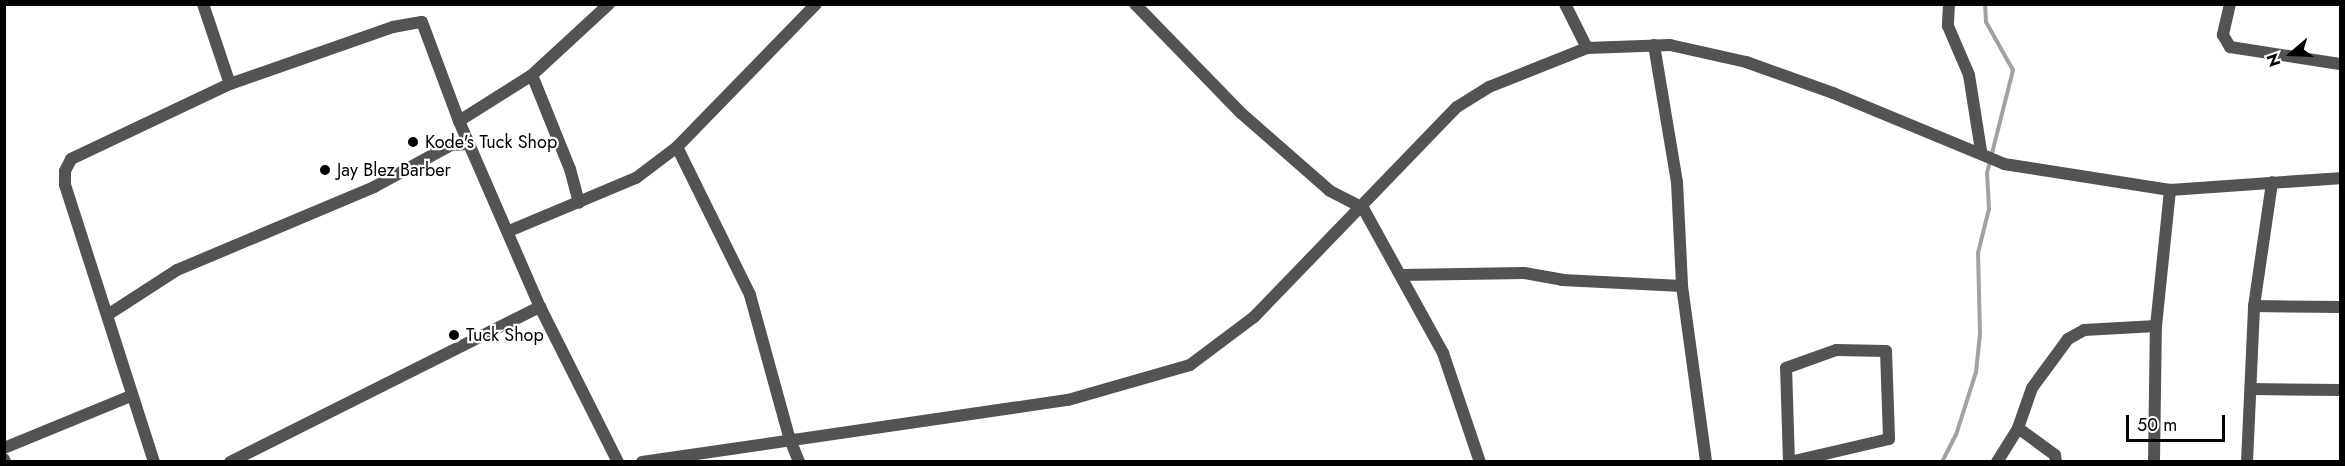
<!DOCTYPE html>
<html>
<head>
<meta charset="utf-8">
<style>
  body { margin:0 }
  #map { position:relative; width:2345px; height:466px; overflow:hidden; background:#fff; font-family:Jost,sans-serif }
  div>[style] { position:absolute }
  .stream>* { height:4px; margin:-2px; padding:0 2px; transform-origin:2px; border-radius:2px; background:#a1a1a1 }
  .minor>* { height:12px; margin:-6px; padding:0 6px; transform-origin:6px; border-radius:6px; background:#535353 }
  .tertiary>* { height:12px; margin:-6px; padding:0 6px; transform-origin:6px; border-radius:6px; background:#535353 }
  .dots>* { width:16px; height:16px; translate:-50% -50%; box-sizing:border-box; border:3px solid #fff; border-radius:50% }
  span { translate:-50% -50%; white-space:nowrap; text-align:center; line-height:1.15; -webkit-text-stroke:4.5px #fff; paint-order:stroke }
  .poi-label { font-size:18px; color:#000 }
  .left { translate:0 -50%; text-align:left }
  .frame { position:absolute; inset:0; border:6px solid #000; pointer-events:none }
  .north { position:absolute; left:2261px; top:24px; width:60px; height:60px; -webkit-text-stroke:4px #fff; paint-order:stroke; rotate:251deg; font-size:16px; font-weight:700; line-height:24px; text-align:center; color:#000 }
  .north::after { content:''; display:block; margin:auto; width:21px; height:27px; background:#000; clip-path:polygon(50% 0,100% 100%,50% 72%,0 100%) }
  .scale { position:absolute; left:2126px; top:415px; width:99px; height:27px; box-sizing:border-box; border:3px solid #000; border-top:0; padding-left:8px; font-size:18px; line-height:21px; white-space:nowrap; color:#000; -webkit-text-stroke:4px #fff; paint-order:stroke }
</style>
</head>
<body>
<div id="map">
  <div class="stream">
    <i style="left:1942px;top:462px;width:30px;rotate:-63deg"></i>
    <i style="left:1956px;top:435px;width:66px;rotate:-72.4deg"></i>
    <i style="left:1976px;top:372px;width:39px;rotate:-84deg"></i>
    <i style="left:1980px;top:333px;width:80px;rotate:-91.4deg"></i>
    <i style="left:1978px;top:253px;width:45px;rotate:-76deg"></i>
    <i style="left:1989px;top:209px;width:36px;rotate:-93deg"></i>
    <i style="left:1987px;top:173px;width:106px;rotate:-75.8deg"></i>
    <i style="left:2013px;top:70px;width:55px;rotate:-119.4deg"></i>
    <i style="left:1986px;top:22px;width:18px;rotate:-93deg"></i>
  </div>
  <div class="minor">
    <i style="left:203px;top:4px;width:84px;rotate:71.4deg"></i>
    <i style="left:1135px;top:4px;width:152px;rotate:45.8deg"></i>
    <i style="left:1241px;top:113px;width:118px;rotate:41.2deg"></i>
    <i style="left:1330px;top:191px;width:37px;rotate:27deg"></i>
    <i style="left:1363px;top:208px;width:166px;rotate:61.1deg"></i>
    <i style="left:1443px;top:353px;width:115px;rotate:71.3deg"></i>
    <i style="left:1565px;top:4px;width:49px;rotate:63.4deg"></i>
    <i style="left:1949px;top:4px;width:22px;rotate:93deg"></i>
    <i style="left:1948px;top:26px;width:53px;rotate:66.8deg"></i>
    <i style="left:1969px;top:75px;width:77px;rotate:81deg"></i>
    <i style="left:2230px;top:4px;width:32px;rotate:103deg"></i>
    <i style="left:2223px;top:35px;width:14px;rotate:60deg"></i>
    <i style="left:2230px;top:47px;width:111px;rotate:8.8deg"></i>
    <i style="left:1654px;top:45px;width:139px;rotate:80.5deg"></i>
    <i style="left:1677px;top:182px;width:104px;rotate:87.2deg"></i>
    <i style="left:532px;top:75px;width:101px;rotate:68deg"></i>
    <i style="left:570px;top:169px;width:35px;rotate:75deg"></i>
    <i style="left:459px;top:121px;width:86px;rotate:-32.2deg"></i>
    <i style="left:532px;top:75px;width:105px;rotate:-42.7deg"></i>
    <i style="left:677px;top:147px;width:165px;rotate:63.7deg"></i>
    <i style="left:750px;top:295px;width:147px;rotate:74.6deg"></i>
    <i style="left:789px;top:437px;width:27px;rotate:68deg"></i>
    <i style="left:509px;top:231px;width:138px;rotate:-22.7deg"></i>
    <i style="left:636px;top:178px;width:51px;rotate:-37.1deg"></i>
    <i style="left:677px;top:147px;width:199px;rotate:-45.8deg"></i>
    <i style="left:1401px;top:275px;width:123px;rotate:-0.9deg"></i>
    <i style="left:1524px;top:273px;width:39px;rotate:10deg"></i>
    <i style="left:1562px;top:280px;width:120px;rotate:2.9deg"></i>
    <i style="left:1682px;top:286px;width:178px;rotate:82.2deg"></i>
    <i style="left:2254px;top:306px;width:86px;rotate:0.7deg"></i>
    <i style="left:109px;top:314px;width:81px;rotate:-32.9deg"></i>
    <i style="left:177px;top:270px;width:214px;rotate:-22.8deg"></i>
    <i style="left:374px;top:187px;width:88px;rotate:-28.6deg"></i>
    <i style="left:451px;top:145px;width:18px;rotate:-3deg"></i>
    <i style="left:2252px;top:389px;width:88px;rotate:0.7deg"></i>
    <i style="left:2018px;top:428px;width:46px;rotate:36.1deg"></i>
    <i style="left:2055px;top:455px;width:7px;rotate:82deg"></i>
    <i style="left:4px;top:448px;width:137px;rotate:-22.3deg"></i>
    <i style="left:4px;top:459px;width:3px;rotate:72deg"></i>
    <i style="left:154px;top:462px;width:291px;rotate:-107.8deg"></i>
    <i style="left:65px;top:185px;width:14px;rotate:-90deg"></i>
    <i style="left:65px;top:171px;width:13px;rotate:-63deg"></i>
    <i style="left:71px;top:159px;width:176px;rotate:-25.3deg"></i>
    <i style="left:230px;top:84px;width:173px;rotate:-19.3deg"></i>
    <i style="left:393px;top:27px;width:29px;rotate:-10deg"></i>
    <i style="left:422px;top:22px;width:106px;rotate:69.5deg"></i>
    <i style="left:459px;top:121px;width:203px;rotate:66.5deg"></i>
    <i style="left:540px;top:307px;width:174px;rotate:63.3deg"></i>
    <i style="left:230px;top:462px;width:347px;rotate:-26.6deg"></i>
    <i style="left:1789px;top:462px;width:94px;rotate:-91.8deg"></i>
    <i style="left:1786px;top:368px;width:53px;rotate:-19.8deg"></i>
    <i style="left:1836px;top:350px;width:50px;rotate:1.1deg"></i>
    <i style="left:1886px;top:351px;width:88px;rotate:88deg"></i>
    <i style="left:1889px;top:439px;width:102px;rotate:166.9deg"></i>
    <i style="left:1997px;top:462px;width:40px;rotate:-58deg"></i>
    <i style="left:2018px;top:428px;width:42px;rotate:-70.7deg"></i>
    <i style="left:2032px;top:388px;width:61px;rotate:-53.7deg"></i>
    <i style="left:2068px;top:339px;width:18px;rotate:-29deg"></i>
    <i style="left:2084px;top:330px;width:72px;rotate:-3.2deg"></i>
    <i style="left:2154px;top:462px;width:136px;rotate:-89.2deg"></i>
    <i style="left:2156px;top:326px;width:137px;rotate:-84.1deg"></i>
    <i style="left:2247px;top:462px;width:156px;rotate:-87.4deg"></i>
    <i style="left:2254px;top:306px;width:125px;rotate:-81.7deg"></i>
  </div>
  <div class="tertiary">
    <i style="left:642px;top:462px;width:430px;rotate:-8.3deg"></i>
    <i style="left:1068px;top:400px;width:127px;rotate:-16deg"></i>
    <i style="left:1190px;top:365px;width:80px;rotate:-36.9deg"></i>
    <i style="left:1254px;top:317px;width:292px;rotate:-46deg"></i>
    <i style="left:1457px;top:107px;width:38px;rotate:-32deg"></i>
    <i style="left:1489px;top:87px;width:105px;rotate:-21.7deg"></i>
    <i style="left:1587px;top:48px;width:83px;rotate:-2.1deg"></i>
    <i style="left:1670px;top:45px;width:78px;rotate:12.6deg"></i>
    <i style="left:1746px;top:62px;width:92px;rotate:19.6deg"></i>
    <i style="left:1833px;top:93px;width:185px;rotate:22.5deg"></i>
    <i style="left:2004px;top:164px;width:168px;rotate:8.9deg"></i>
    <i style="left:2170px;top:190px;width:170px;rotate:-4deg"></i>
  </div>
  <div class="dots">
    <i style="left:413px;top:142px;background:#000"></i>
    <i style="left:325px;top:170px;background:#000"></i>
    <i style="left:454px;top:335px;background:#000"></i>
  </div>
  <div class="poi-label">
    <span class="left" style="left:425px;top:142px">Kode's Tuck Shop</span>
    <span class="left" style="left:337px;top:170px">Jay Blez Barber</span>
    <span class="left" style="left:466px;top:335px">Tuck Shop</span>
  </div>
  <div class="frame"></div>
  <div class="north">N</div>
  <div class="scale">50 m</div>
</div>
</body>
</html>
